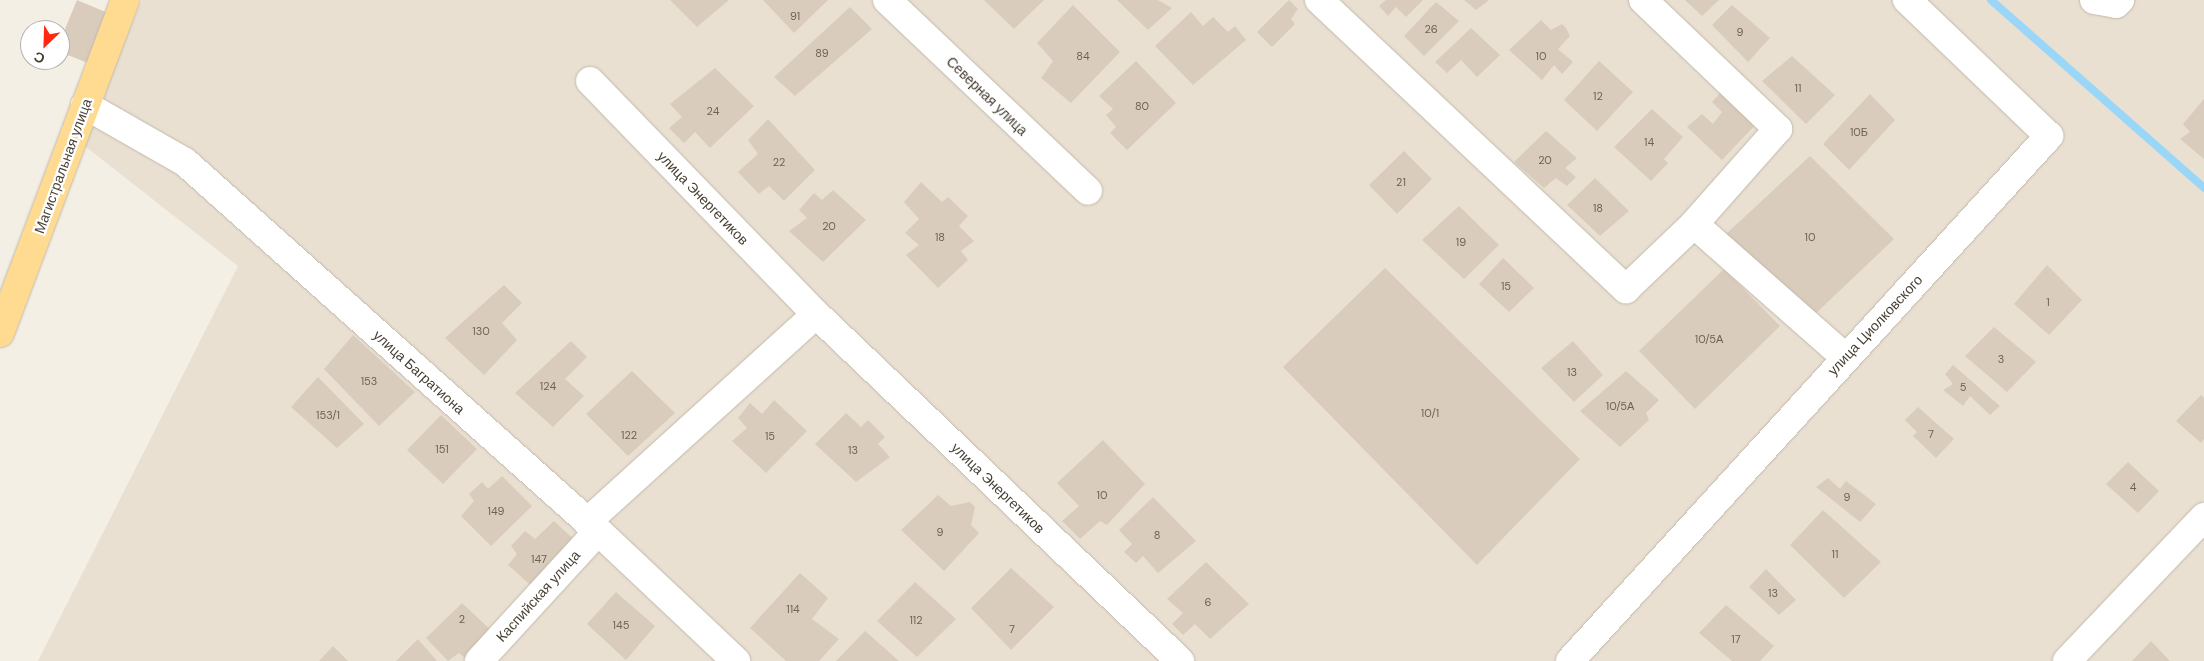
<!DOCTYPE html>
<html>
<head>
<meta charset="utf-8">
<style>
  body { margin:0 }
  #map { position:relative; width:2204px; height:661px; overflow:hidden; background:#f4efe4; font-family:"DM Sans",sans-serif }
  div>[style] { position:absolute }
  .residential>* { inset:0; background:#e9e0d2 }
  .stream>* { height:8px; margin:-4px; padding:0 4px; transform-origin:4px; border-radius:4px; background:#9ad6f8 }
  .building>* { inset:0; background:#daccbc }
  .roads { filter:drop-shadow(0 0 1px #c3b9a9) drop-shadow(0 0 1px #c3b9a9) }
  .minor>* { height:28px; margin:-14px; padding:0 14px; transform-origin:14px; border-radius:14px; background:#fff }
  .major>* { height:28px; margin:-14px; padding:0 14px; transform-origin:14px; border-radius:14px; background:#ffdb92 }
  span { translate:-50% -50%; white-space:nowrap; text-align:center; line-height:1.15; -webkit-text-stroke:4.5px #fff; paint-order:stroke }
  .number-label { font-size:11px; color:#6c6255 }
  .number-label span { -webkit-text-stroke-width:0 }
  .street-label { font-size:14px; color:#473e33 }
  .north { position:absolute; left:20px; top:20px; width:50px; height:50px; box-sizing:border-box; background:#fff; border:1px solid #b5b2ad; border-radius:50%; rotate:204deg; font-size:14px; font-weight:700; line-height:20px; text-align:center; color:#473e33 }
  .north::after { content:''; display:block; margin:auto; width:18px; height:22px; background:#ff2810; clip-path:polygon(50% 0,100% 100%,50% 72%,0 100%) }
</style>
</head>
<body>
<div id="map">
  <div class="residential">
    <i style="clip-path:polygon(142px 0,2204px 0,2204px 661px,38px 661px,238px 266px,82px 144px)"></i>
  </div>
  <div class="stream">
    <i style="left:1991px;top:0;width:284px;rotate:41.4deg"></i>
  </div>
  <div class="building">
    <i style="clip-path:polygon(77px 0,108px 13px,88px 63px,60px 52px,60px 41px)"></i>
    <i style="clip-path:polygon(670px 0,729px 0,697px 27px)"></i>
    <i style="clip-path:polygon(763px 0,828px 0,794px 33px)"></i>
    <i style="clip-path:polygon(984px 0,1044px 0,1014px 29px)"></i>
    <i style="clip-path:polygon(1117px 0,1158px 0,1172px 8px,1148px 30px)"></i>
    <i style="clip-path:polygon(1289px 0,1298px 9px,1291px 19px,1295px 24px,1272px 47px,1257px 32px)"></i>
    <i style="clip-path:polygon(1386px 0,1423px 0,1406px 17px,1396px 7px,1388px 16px,1379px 6px)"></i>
    <i style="clip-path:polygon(1464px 0,1489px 0,1476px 10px)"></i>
    <i style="clip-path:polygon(1685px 0,1719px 0,1702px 16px)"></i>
    <i style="clip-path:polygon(1436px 2px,1459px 21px,1424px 56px,1404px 36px)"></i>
    <i style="clip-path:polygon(1073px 5px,1120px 52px,1071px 103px,1041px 78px,1053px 61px,1037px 43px)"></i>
    <i style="clip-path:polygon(1732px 5px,1770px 38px,1748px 62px,1712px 25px)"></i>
    <i style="clip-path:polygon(850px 7px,872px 29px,795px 96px,774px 77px)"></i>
    <i style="clip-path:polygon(1191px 12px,1203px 26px,1213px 17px,1228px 32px,1235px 26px,1246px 40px,1193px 85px,1155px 46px)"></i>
    <i style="clip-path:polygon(1541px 20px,1551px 30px,1562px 24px,1566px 28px,1570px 36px,1558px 49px,1573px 62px,1562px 74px,1554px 65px,1542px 80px,1509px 50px)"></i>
    <i style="clip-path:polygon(1471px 28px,1500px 55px,1477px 77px,1461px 60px,1447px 73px,1435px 62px)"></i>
    <i style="clip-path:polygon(1792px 56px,1835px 95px,1806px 124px,1762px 81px)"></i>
    <i style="clip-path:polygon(1136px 61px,1176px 103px,1127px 150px,1110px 133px,1116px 127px,1106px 115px,1113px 109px,1099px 96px)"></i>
    <i style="clip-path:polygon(1599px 61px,1633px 92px,1597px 131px,1564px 100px)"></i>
    <i style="clip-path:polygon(715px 68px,754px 106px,710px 148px,695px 132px,684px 143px,669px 128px,682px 117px,670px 104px)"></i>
    <i style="clip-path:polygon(1722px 91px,1757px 123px,1722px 160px,1687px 127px,1702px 114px,1713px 124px,1722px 112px,1712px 102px)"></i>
    <i style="clip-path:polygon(1870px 94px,1895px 120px,1849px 170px,1823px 144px)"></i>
    <i style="clip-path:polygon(2204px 99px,2204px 159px,2180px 139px,2190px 132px,2183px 124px)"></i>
    <i style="clip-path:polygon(1652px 109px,1683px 137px,1664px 159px,1668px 163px,1651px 181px,1614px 147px)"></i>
    <i style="clip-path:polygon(768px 119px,815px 170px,784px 201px,769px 186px,759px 194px,738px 172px,758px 154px,748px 140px)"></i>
    <i style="clip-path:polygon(1546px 131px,1577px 158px,1565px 168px,1576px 177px,1567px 186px,1556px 178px,1544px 188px,1514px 162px)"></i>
    <i style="clip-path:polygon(1404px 151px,1432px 179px,1397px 214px,1369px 185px)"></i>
    <i style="clip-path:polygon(1810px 156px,1894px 239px,1812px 317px,1725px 235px)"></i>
    <i style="clip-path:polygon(1595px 178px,1629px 211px,1600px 236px,1567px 205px)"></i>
    <i style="clip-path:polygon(921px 182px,942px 202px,948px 197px,968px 216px,959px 226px,974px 241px,961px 251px,968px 260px,938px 288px,906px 255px,919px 245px,905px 233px,919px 219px,904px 202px)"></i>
    <i style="clip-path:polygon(833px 190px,866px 220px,823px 262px,789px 231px,807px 218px,799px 210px,814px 193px,822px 200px)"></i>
    <i style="clip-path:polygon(1459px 206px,1499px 245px,1464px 279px,1422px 240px)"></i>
    <i style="clip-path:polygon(1503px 258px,1534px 288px,1509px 312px,1479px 284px)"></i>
    <i style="clip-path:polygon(2047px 265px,2082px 300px,2049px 335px,2014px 304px)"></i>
    <i style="clip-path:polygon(1385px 268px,1580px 459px,1477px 565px,1283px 367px)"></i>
    <i style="clip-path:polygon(1724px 269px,1780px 326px,1695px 409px,1639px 351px)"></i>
    <i style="clip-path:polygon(504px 285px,522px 303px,502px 323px,517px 340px,484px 375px,445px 338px)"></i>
    <i style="clip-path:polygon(1994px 327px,2036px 362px,2007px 392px,1965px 356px)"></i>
    <i style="clip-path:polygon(353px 335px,415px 392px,379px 426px,324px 369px)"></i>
    <i style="clip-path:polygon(571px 341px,587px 357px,565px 379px,584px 396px,553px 427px,515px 393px)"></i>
    <i style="clip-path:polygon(1573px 341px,1603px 375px,1574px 402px,1541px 368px)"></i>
    <i style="clip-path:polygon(1953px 365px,2000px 406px,1990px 415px,1970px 396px,1963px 406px,1943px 390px,1953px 384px,1945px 374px)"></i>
    <i style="clip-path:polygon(632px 371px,675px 413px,628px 456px,586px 414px)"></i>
    <i style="clip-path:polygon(1626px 371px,1659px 400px,1646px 413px,1649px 420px,1620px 447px,1580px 411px)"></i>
    <i style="clip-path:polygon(318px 377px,364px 424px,337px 448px,291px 407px)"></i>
    <i style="clip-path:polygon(2201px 395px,2204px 398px,2204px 439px,2201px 443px,2176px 421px)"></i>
    <i style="clip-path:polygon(774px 400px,807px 431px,766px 473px,732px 441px,747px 428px,738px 418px,750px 403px,762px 414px)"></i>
    <i style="clip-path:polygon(1918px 407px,1954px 439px,1936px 458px,1913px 436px,1917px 432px,1905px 420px)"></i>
    <i style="clip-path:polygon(846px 413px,861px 427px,868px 420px,885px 437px,878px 444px,890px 457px,856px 482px,815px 444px)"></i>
    <i style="clip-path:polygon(441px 415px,477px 449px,443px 484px,407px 450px)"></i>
    <i style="clip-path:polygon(1103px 440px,1145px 484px,1107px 525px,1100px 521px,1080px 539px,1062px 521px,1079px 506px,1057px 483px)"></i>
    <i style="clip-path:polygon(2128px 462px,2159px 491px,2138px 513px,2106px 484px)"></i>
    <i style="clip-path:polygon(502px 476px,532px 506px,491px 546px,461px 516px,474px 501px,469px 494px,482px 482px,488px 489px)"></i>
    <i style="clip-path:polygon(1828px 478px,1840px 489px,1846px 481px,1876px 504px,1860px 522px,1816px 487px)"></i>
    <i style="clip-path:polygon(938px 495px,951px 506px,970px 502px,975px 507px,971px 525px,979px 533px,944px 571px,901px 530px)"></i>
    <i style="clip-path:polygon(1153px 497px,1196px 541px,1158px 573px,1143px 556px,1136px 563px,1124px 552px,1132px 544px,1119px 530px)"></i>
    <i style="clip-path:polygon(1823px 510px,1881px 562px,1844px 598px,1790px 545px)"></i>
    <i style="clip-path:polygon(554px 521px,580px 545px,536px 590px,508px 565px,517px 554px,511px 546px,525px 531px,535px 539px)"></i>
    <i style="clip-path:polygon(1206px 562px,1249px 604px,1210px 639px,1195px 624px,1183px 635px,1172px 624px,1183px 613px,1167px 599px)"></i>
    <i style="clip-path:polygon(1011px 568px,1054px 607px,1011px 650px,971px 608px)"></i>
    <i style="clip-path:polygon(1766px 569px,1796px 600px,1779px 615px,1749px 587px)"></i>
    <i style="clip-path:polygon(800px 573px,828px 598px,812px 619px,839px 639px,819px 661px,786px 661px,750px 628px)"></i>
    <i style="clip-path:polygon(915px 582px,956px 619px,917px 657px,877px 621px)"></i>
    <i style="clip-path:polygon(616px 592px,655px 626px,626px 660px,587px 624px)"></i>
    <i style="clip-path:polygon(462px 603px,496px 635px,469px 661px,459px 653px,448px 661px,426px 638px)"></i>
    <i style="clip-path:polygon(1726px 605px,1774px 646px,1760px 661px,1732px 661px,1699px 633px)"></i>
    <i style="clip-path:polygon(865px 631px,899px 661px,836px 661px)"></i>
    <i style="clip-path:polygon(418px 639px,437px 661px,396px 661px)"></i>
    <i style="clip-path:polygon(2151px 641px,2170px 661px,2132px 661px)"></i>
    <i style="clip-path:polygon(333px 646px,348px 661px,319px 661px)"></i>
  </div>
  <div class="roads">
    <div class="minor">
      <i style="left:887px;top:0;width:277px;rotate:43.5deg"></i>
      <i style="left:1319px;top:0;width:422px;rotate:43.3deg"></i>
      <i style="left:1626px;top:289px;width:94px;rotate:-43.7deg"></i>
      <i style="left:1694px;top:224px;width:201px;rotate:41.4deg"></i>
      <i style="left:1643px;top:0;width:187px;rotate:43.7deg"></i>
      <i style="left:1778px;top:129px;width:127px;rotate:131.5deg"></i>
      <i style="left:2094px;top:0;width:22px;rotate:10deg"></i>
      <i style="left:2116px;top:4px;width:6px;rotate:-45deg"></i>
      <i style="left:590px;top:81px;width:325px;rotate:45.9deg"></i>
      <i style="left:816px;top:314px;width:503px;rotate:43.63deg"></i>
      <i style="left:85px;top:105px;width:115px;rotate:29.7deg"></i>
      <i style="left:185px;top:162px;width:554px;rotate:41.78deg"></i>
      <i style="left:598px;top:531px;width:190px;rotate:43.3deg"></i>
      <i style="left:587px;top:522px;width:309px;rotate:-42.2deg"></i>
      <i style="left:479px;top:661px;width:176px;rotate:-47.5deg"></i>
      <i style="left:1570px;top:661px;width:711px;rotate:-47.62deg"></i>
      <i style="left:2049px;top:136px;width:197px;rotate:-136.2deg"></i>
      <i style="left:2067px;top:661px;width:199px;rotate:-46.4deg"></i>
    </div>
    <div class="major">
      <i style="left:0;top:333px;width:356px;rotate:-69.4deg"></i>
    </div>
  </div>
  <div class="number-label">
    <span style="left:795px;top:16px">91</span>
    <span style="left:1431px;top:29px">26</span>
    <span style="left:1740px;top:32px">9</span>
    <span style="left:822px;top:53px">89</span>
    <span style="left:1083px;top:56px">84</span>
    <span style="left:1541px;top:56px">10</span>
    <span style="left:1798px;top:88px">11</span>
    <span style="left:1598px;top:96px">12</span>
    <span style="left:1142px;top:106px">80</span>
    <span style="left:713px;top:111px">24</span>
    <span style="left:1859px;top:132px">10Б</span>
    <span style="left:1649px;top:142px">14</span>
    <span style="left:1545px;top:160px">20</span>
    <span style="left:779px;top:162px">22</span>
    <span style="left:1401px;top:182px">21</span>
    <span style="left:1598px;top:208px">18</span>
    <span style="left:829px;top:226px">20</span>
    <span style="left:940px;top:237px">18</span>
    <span style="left:1810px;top:237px">10</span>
    <span style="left:1461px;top:242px">19</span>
    <span style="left:1506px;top:286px">15</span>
    <span style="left:2048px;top:302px">1</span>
    <span style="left:481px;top:331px">130</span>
    <span style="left:1709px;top:339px">10/5А</span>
    <span style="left:2001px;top:359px">3</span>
    <span style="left:1572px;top:372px">13</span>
    <span style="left:369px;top:381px">153</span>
    <span style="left:548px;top:386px">124</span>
    <span style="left:1963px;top:387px">5</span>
    <span style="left:1620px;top:406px">10/5А</span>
    <span style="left:1430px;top:413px">10/1</span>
    <span style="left:328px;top:415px">153/1</span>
    <span style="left:1931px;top:434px">7</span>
    <span style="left:629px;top:435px">122</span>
    <span style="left:770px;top:436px">15</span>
    <span style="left:442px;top:449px">151</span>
    <span style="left:853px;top:450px">13</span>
    <span style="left:2133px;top:487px">4</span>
    <span style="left:1102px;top:495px">10</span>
    <span style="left:1847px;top:497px">9</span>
    <span style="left:496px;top:511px">149</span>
    <span style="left:940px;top:532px">9</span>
    <span style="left:1157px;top:535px">8</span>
    <span style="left:1835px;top:554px">11</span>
    <span style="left:539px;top:559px">147</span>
    <span style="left:1773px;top:593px">13</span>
    <span style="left:1208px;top:602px">6</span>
    <span style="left:793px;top:609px">114</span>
    <span style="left:462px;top:619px">2</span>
    <span style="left:916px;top:620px">112</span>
    <span style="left:621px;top:625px">145</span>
    <span style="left:1012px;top:629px">7</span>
    <span style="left:1736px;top:639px">17</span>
  </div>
  <div class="street-label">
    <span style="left:987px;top:96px;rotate:44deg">Северная улица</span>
    <span style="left:63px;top:166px;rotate:-70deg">Магистральная улица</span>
    <span style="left:703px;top:198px;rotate:46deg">улица Энергетиков</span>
    <span style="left:1875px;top:325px;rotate:-47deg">улица Циолковского</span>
    <span style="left:419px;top:372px;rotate:42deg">улица Багратиона</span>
    <span style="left:998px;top:488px;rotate:44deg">улица Энергетиков</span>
    <span style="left:538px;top:596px;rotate:-48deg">Каспийская улица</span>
  </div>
  <div class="north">С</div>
</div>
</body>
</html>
